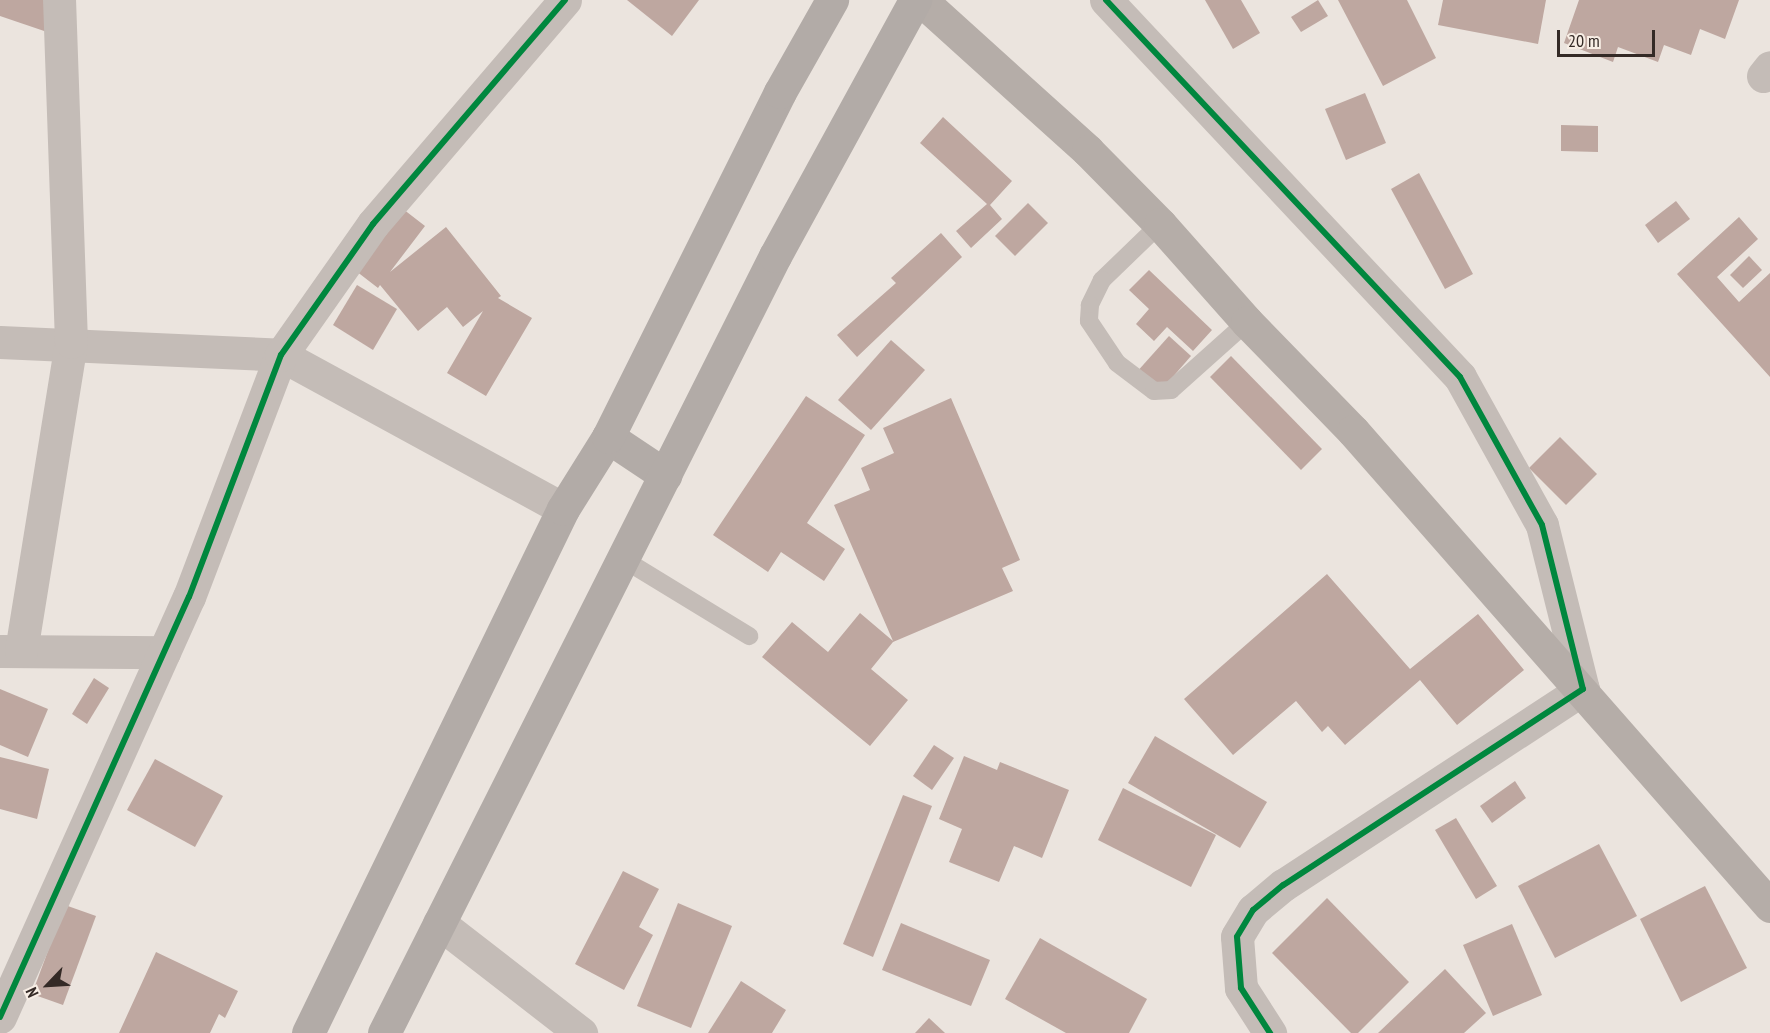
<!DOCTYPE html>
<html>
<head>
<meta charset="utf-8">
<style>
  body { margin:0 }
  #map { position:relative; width:1770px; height:1033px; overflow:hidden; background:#ebe4de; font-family:"PT Sans Narrow",sans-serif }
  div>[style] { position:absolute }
  .building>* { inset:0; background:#bea7a0 }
  .lane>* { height:18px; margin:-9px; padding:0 9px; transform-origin:9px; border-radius:9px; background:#c4bcb7 }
  .street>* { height:33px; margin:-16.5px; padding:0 16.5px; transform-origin:16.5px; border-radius:16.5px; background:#c4bcb7 }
  .secondary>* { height:33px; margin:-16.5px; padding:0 16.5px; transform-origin:16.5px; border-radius:16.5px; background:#b5ada8 }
  .primary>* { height:33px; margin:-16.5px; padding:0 16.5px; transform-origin:16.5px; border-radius:16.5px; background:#b2aba7 }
  .cycleway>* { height:6px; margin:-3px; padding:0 3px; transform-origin:3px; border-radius:3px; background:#00873e }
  span { translate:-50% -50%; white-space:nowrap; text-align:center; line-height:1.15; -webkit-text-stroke:6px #f8eee5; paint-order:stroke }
  .north { position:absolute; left:18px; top:955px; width:60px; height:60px; -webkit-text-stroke:4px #f8eee5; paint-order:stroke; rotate:245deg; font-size:16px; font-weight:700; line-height:24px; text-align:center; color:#342a26 }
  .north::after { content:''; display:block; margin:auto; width:21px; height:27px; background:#342a26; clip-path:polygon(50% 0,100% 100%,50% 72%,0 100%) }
  .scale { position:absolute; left:1557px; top:30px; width:98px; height:27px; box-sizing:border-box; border:3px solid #342a26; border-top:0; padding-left:8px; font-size:18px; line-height:21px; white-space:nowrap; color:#342a26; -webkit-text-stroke:4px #f8eee5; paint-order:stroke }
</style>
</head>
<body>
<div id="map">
  <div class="building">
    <i style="clip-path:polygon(0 0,61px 0,50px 33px,0 16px)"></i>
    <i style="clip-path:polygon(627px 0,699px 0,672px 36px)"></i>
    <i style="clip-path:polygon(1205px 0,1241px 0,1260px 33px,1233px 49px)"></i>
    <i style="clip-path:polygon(1318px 0,1328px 16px,1301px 32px,1291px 17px)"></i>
    <i style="clip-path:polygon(1338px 0,1407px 0,1436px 58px,1383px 86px)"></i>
    <i style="clip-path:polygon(1443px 0,1546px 0,1538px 44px,1438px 25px)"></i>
    <i style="clip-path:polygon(1579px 0,1739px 0,1725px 39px,1700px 29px,1691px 55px,1664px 45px,1658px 62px,1618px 47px,1613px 62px,1564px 43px)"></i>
    <i style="clip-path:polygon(1365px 93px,1386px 143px,1346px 160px,1325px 109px)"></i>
    <i style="clip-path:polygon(943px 117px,1012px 181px,990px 205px,1002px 219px,971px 248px,956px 231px,987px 204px,920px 143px)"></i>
    <i style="clip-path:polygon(1561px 125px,1598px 126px,1598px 152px,1561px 151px)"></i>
    <i style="clip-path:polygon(1419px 173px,1473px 274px,1445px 289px,1391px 189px)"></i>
    <i style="clip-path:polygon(1676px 201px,1690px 219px,1658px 243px,1645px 225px)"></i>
    <i style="clip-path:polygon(1028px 203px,1048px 223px,1015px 256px,995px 236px)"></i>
    <i style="clip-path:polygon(403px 209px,425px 226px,390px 272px,446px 227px,501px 296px,498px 298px,532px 318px,486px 396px,447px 373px,483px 311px,463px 327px,447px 307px,418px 331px,380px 285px,378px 288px,356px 271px)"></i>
    <i style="clip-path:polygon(1739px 217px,1758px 239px,1717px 277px,1739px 302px,1770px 273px,1770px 377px,1677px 274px)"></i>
    <i style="clip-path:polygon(941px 233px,962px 257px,857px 357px,837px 335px,896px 283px,891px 278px)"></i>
    <i style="clip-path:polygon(1749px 256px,1762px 270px,1743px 288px,1730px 275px)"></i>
    <i style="clip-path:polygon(1149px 270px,1212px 330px,1193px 351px,1167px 327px,1154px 341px,1136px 324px,1149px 309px,1129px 290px)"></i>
    <i style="clip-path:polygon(357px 285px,397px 309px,373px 350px,333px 325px)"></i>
    <i style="clip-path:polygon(1169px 336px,1191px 356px,1158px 394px,1135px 374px)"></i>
    <i style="clip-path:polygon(891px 340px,925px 370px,871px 430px,838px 400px)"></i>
    <i style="clip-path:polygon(1231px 356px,1322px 449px,1301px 470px,1210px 377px)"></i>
    <i style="clip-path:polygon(806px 396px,865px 435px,807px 523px,845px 549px,824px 581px,781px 552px,768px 572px,713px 535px)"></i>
    <i style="clip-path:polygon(951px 398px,1020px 560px,1002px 568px,1013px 591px,893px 642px,871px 669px,908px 700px,870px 746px,762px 657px,792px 622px,828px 652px,860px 613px,893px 641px,834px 505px,870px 490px,861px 468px,894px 453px,883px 428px)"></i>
    <i style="clip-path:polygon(1560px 437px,1597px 474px,1566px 505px,1529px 468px)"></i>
    <i style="clip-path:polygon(1327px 574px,1410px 669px,1478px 614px,1524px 670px,1457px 725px,1420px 680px,1345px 745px,1328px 726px,1322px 732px,1296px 701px,1233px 755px,1184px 699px)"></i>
    <i style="clip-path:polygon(94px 678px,109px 688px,87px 724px,72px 714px)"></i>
    <i style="clip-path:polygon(0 689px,48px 709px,28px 757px,0 745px)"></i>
    <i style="clip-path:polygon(1155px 736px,1267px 802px,1240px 848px,1128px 783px)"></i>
    <i style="clip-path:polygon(934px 745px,954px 758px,932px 790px,913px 776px)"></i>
    <i style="clip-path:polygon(964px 756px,997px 770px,1000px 762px,1069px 790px,1042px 858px,1014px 846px,999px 882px,949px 862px,962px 829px,939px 819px)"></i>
    <i style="clip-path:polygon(0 757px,49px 769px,37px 819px,0 809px)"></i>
    <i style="clip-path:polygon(155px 759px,223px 796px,195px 847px,127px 810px)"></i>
    <i style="clip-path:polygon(1515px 781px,1526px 798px,1492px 823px,1480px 806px)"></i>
    <i style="clip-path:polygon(1123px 788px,1216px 835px,1191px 887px,1098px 840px)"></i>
    <i style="clip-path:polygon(903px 795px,932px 806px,873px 957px,843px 944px)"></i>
    <i style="clip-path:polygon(1456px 818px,1497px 886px,1476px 899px,1435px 830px)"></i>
    <i style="clip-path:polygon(1599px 844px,1637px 916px,1555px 958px,1518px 886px)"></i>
    <i style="clip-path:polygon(623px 871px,659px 889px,639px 927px,653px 935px,624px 990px,575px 964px)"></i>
    <i style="clip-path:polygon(1705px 886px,1747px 968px,1681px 1002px,1640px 919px)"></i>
    <i style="clip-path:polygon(1327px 898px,1409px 982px,1358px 1033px,1351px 1033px,1272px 953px)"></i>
    <i style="clip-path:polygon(678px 903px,732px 926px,691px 1028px,637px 1006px)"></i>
    <i style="clip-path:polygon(65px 905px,96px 916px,63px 1005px,32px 994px)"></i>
    <i style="clip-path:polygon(901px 923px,990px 960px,971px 1006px,882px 970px)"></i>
    <i style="clip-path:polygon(1512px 924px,1542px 995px,1493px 1016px,1463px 945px)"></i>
    <i style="clip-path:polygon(1040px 938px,1147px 999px,1129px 1033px,1066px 1033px,1005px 999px)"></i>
    <i style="clip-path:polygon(156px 952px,238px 991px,225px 1018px,219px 1014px,210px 1033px,119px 1033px)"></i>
    <i style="clip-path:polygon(1445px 969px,1486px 1013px,1464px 1033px,1378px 1033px)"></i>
    <i style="clip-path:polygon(741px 981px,786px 1010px,772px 1033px,708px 1033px)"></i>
    <i style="clip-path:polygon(929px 1018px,945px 1033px,915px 1033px)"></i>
  </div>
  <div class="lane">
    <i style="left:1160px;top:224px;width:81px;rotate:136deg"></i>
    <i style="left:1102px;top:280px;width:28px;rotate:116deg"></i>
    <i style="left:1090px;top:305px;width:16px;rotate:94deg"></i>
    <i style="left:1089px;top:321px;width:50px;rotate:56.3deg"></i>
    <i style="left:1117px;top:363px;width:46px;rotate:37.1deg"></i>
    <i style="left:1154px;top:391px;width:17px;rotate:-3deg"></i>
    <i style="left:1171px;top:390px;width:102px;rotate:-41.8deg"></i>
    <i style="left:623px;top:559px;width:148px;rotate:31.4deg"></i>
  </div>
  <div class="street">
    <i style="left:1106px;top:0;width:517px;rotate:46.8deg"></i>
    <i style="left:1460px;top:377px;width:169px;rotate:61deg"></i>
    <i style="left:1542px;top:525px;width:169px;rotate:76deg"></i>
    <i style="left:1583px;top:689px;width:358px;rotate:146.8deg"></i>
    <i style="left:1283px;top:885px;width:39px;rotate:140deg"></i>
    <i style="left:1253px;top:910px;width:31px;rotate:121deg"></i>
    <i style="left:1237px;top:937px;width:51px;rotate:85.5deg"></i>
    <i style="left:1241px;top:988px;width:54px;rotate:57.2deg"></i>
    <i style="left:1763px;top:76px;width:11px;rotate:-52deg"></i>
    <i style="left:0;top:342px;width:281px;rotate:2.6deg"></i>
    <i style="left:281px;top:355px;width:321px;rotate:28.6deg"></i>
    <i style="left:1px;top:651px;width:163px;rotate:0.4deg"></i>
    <i style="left:21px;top:651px;width:313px;rotate:-80.8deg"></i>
    <i style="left:71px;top:342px;width:342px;rotate:-92deg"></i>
    <i style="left:439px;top:923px;width:180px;rotate:37.8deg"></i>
    <i style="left:0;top:1017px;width:461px;rotate:-65.8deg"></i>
    <i style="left:189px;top:597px;width:259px;rotate:-69.2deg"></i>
    <i style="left:281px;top:355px;width:160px;rotate:-54.9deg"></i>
    <i style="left:373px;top:224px;width:295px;rotate:-49.4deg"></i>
  </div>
  <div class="secondary">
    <i style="left:921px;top:0;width:225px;rotate:42.1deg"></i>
    <i style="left:1088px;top:151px;width:103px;rotate:45.4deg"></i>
    <i style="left:1160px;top:224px;width:131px;rotate:48.4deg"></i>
    <i style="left:1247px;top:322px;width:152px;rotate:45.8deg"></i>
    <i style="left:1353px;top:431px;width:632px;rotate:48.72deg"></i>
  </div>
  <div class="primary">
    <i style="left:608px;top:437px;width:69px;rotate:33.7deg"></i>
    <i style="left:308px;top:1033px;width:583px;rotate:-64.05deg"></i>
    <i style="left:563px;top:509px;width:85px;rotate:-58deg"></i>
    <i style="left:608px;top:437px;width:385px;rotate:-63.5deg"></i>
    <i style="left:780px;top:92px;width:106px;rotate:-60.5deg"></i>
    <i style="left:384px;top:1033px;width:870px;rotate:-63.29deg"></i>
    <i style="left:775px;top:256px;width:292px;rotate:-61.3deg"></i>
  </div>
  <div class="cycleway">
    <i style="left:1106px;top:0;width:517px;rotate:46.8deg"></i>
    <i style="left:1460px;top:377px;width:169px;rotate:61deg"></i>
    <i style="left:1542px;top:525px;width:169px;rotate:76deg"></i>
    <i style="left:1583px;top:689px;width:358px;rotate:146.8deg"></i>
    <i style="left:1283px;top:885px;width:39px;rotate:140deg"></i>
    <i style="left:1253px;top:910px;width:31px;rotate:121deg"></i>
    <i style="left:1237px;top:937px;width:51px;rotate:85.5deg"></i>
    <i style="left:1241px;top:988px;width:54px;rotate:57.2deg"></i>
    <i style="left:0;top:1017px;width:461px;rotate:-65.8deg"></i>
    <i style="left:189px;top:597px;width:259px;rotate:-69.2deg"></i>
    <i style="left:281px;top:355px;width:160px;rotate:-54.9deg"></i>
    <i style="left:373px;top:224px;width:295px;rotate:-49.4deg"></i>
  </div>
  <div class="north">N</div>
  <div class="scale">20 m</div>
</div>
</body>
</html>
